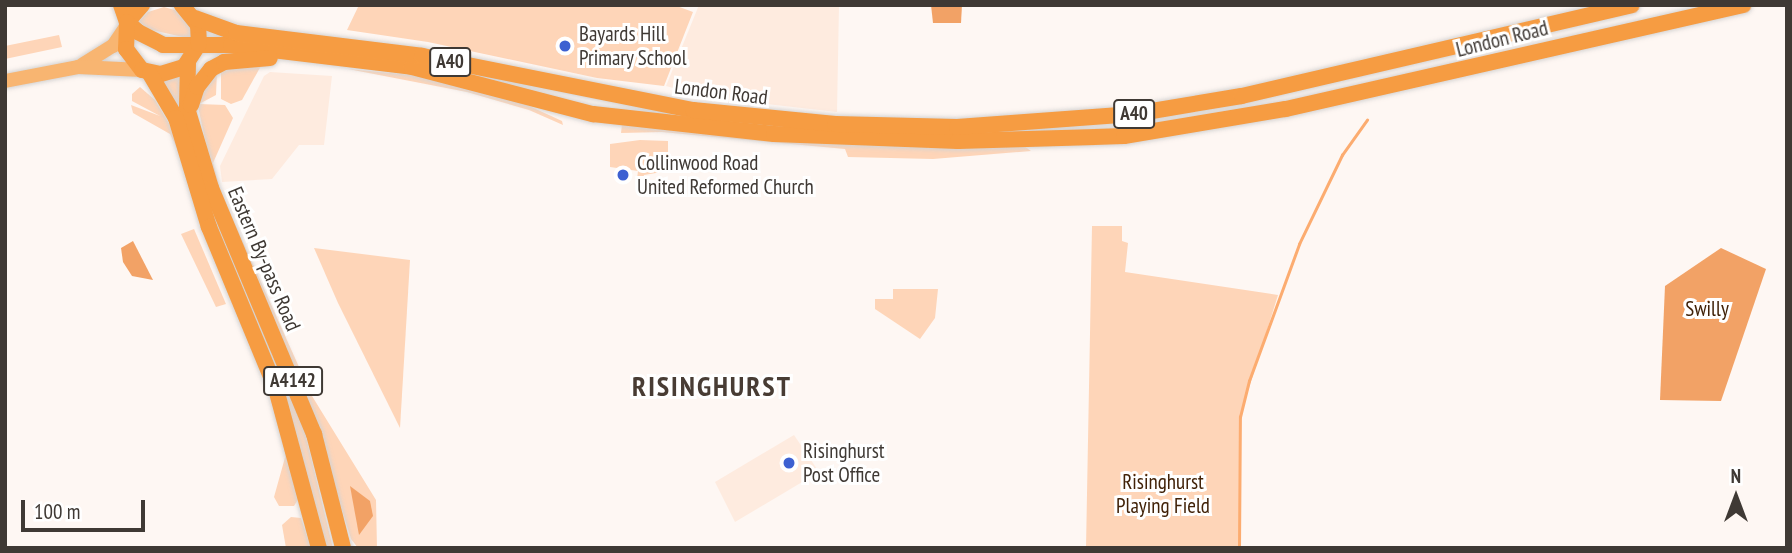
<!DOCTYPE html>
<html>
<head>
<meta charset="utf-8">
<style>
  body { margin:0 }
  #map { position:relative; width:1792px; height:553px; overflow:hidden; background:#fef7f3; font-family:"PT Sans Narrow",sans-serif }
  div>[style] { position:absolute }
  .built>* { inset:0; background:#feebdf }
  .green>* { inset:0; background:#fed5b8 }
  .forest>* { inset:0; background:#f2a266 }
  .stream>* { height:2.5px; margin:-1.25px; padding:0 1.25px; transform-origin:1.25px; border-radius:1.25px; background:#fcac70 }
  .roads { filter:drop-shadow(0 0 2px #d5d3d2) drop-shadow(0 0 2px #d5d3d2) }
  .primary>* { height:14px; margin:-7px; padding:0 7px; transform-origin:7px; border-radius:7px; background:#f8b571 }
  .trunk>* { height:16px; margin:-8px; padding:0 8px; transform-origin:8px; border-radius:8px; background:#f69c42 }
  .dots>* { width:19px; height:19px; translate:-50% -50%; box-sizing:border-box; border:4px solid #fff; border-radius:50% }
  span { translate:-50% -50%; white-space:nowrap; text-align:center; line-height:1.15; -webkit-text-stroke:6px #fff; paint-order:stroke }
  .shield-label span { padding:2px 5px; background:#fff; border:2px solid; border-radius:5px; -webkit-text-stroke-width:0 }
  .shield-label { font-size:19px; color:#3f3934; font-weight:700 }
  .poi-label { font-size:21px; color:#3f3934 }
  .left { translate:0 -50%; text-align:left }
  .street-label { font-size:21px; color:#3f3934 }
  .park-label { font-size:21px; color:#412208 }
  .district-label { font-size:28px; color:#483c34; font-weight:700; letter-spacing:2px }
  .frame { position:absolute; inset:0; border:7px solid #3f3934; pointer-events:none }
  .north { position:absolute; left:1701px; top:462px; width:70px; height:70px; -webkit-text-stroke:5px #fff; paint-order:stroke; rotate:0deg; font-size:19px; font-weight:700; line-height:28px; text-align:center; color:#3f3934 }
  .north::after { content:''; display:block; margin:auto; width:24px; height:32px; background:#3f3934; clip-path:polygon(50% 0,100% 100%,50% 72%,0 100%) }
  .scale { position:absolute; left:21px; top:500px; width:124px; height:32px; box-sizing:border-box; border:4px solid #3f3934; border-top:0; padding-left:9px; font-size:21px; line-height:24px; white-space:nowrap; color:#3f3934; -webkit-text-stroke:5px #fff; paint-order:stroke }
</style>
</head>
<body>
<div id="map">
  <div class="built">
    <i style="clip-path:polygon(699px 5px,839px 5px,837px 112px,705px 97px,666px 86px)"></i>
    <i style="clip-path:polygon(270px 72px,332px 76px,324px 145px,299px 145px,272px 179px,222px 182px,220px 166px,264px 76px)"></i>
    <i style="clip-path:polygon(794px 435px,819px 472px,735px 522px,715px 482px)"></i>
  </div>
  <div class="green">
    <i style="clip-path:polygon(359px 5px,674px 5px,693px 12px,664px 86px,597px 78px,428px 42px,347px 30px)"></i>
    <i style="clip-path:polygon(164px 7px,178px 11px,191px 26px,192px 39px,147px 29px,139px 21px,148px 12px)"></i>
    <i style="clip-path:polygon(59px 35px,62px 47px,5px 59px,5px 46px)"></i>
    <i style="clip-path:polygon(262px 64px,242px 100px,231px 104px,221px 99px,221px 69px)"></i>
    <i style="clip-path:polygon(348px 69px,412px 75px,525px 104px,562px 121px,563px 125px,529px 110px,467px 92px)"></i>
    <i style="clip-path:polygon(217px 71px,216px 95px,199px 104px,225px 105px,233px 118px,213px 163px,221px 193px,312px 396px,376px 500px,377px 548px,358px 548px,351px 539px,333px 481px,213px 177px,197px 102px,201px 87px)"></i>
    <i style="clip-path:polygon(181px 76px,180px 97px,297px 400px,333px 548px,324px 548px,162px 81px)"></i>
    <i style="clip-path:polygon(140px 87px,155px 100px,177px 137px,263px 363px,299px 498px,294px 506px,279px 506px,274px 497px,286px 454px,265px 375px,177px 148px,170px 134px,133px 113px,131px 105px,160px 116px,132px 101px,132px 94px)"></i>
    <i style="clip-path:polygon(622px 124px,766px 140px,877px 146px,1024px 146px,1031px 151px,933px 159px,848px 157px,845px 149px,662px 132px,621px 133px)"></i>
    <i style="clip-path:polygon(640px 140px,668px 141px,668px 171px,644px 175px,643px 179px,637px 179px,638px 171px,610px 167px,610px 144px)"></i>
    <i style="clip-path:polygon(1092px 226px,1122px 226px,1122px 241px,1128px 243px,1125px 272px,1278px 295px,1240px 417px,1240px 548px,1086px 548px)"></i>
    <i style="clip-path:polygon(194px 229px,226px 304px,216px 307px,181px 234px)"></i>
    <i style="clip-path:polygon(314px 248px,410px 260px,400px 428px,338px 303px)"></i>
    <i style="clip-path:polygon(893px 289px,938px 289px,935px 318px,920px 339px,875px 309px,875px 299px,893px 299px)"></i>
    <i style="clip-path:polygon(301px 518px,311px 548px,286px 548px,282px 525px,291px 517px)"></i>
  </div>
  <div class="forest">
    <i style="clip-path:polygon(931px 5px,962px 5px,961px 23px,933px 23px)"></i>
    <i style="clip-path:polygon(133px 241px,153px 280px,132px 276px,123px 262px,121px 248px)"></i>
    <i style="clip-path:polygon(1721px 248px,1766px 269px,1721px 401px,1660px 400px,1665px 286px)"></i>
    <i style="clip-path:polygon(350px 486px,370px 501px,373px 516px,359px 535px)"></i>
  </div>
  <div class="stream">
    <i style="left:1239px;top:548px;width:131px;rotate:-89.6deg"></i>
    <i style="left:1240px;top:417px;width:37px;rotate:-76deg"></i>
    <i style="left:1249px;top:381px;width:146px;rotate:-69.9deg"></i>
    <i style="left:1299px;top:244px;width:99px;rotate:-64.2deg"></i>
    <i style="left:1342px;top:155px;width:43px;rotate:-54.5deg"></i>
  </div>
  <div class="roads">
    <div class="primary">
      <i style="left:82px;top:65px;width:36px;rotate:-32deg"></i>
      <i style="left:113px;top:46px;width:23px;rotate:-56deg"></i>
      <i style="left:5px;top:81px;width:74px;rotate:-10.9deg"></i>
      <i style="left:78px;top:67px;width:64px;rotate:2.7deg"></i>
    </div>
    <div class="trunk">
      <i style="left:121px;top:5px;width:18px;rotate:71deg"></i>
      <i style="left:127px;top:22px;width:15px;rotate:42deg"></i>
      <i style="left:138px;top:32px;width:28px;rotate:27deg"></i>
      <i style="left:163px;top:45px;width:68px"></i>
      <i style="left:231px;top:45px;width:182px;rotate:6.9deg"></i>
      <i style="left:412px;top:67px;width:187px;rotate:14.6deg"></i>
      <i style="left:593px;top:114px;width:182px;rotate:6.3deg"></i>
      <i style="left:774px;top:134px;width:184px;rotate:2.2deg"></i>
      <i style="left:958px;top:141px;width:166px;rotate:-1.7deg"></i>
      <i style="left:1124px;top:136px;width:164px;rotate:-9.5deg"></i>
      <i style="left:1286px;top:109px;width:469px;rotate:-12.8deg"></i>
      <i style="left:142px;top:5px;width:23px;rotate:131deg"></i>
      <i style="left:127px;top:22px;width:27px;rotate:92deg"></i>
      <i style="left:126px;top:49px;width:26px;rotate:53deg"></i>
      <i style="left:142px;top:70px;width:19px;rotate:12deg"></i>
      <i style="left:161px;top:74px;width:24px;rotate:-17deg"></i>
      <i style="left:184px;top:67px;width:27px;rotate:-57deg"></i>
      <i style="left:199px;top:44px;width:19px;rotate:-93deg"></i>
      <i style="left:198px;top:25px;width:26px;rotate:-129deg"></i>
      <i style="left:195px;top:18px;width:44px;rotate:20.1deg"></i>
      <i style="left:236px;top:33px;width:187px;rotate:7deg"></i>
      <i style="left:422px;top:56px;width:276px;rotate:11.3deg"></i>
      <i style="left:693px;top:110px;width:143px;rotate:5.6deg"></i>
      <i style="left:835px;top:124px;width:122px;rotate:1.4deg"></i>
      <i style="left:957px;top:127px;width:177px;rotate:-4.2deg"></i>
      <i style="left:1134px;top:114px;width:109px;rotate:-9.5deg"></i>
      <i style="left:1242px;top:96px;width:400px;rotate:-13.1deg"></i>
      <i style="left:188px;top:63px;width:45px;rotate:91.3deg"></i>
      <i style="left:187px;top:108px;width:84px;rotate:73.3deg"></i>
      <i style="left:211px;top:188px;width:267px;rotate:67.3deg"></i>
      <i style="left:314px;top:434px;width:118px;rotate:75.7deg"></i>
      <i style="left:150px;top:74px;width:51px;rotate:59.4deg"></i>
      <i style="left:176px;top:118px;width:114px;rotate:73.2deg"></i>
      <i style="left:209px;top:227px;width:175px;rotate:67.5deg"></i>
      <i style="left:276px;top:389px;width:165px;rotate:74.9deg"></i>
      <i style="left:191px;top:105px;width:19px;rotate:-72deg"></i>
      <i style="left:197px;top:87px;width:23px;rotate:-52deg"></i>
      <i style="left:211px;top:69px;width:15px;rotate:-28deg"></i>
      <i style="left:224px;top:62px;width:46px;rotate:-5deg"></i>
    </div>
  </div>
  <div class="dots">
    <i style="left:565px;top:46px;background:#3d60d1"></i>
    <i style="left:623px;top:175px;background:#3d60d1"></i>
    <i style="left:789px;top:463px;background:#3d60d1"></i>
  </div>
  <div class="shield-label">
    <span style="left:450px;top:62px">A40</span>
    <span style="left:1134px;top:114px">A40</span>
    <span style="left:293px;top:381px">A4142</span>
  </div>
  <div class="poi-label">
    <span class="left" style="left:579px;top:46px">Bayards Hill<br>Primary School</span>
    <span class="left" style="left:637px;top:175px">Collinwood Road<br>United Reformed Church</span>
    <span class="left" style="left:803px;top:463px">Risinghurst<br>Post Office</span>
  </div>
  <div class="street-label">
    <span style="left:1502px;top:39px;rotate:-14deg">London Road</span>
    <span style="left:721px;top:92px;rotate:7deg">London Road</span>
    <span style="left:264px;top:259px;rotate:67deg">Eastern By-pass Road</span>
  </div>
  <div class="park-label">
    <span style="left:1707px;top:309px">Swilly</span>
    <span style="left:1163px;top:494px">Risinghurst<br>Playing Field</span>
  </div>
  <div class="district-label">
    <span style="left:712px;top:386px">RISINGHURST</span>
  </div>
  <div class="frame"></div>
  <div class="north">N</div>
  <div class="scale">100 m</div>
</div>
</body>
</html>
